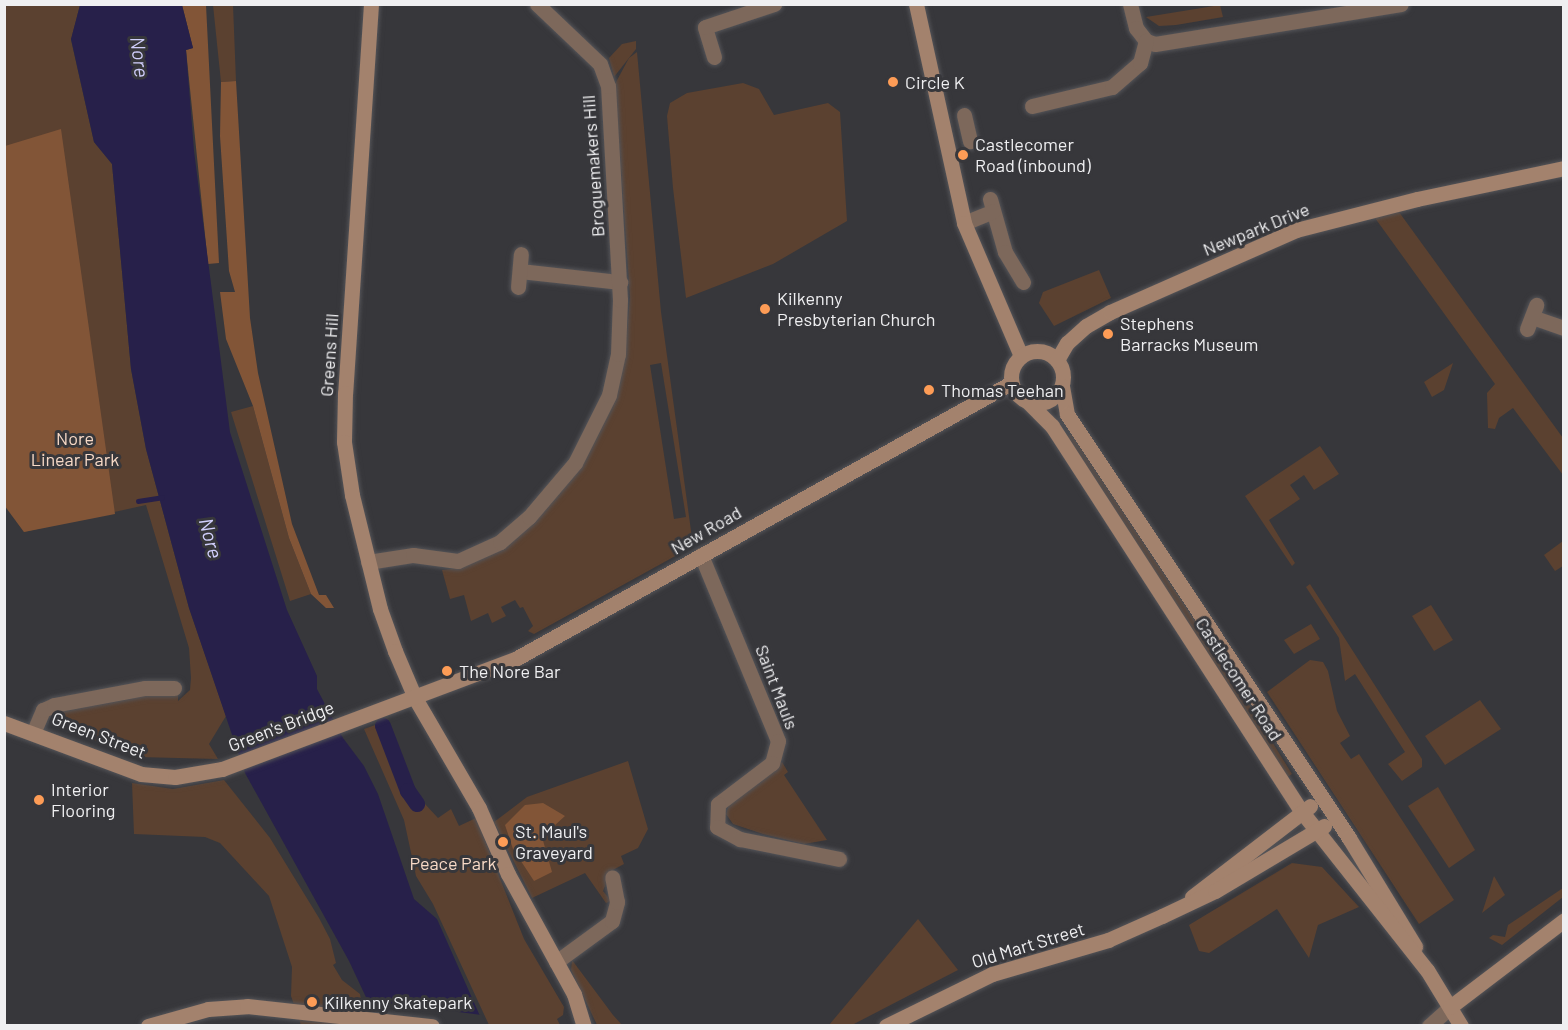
<!DOCTYPE html>
<html>
<head>
<meta charset="utf-8">
<style>
  body { margin:0 }
  #map { position:relative; width:1568px; height:1030px; overflow:hidden; background:#37373b; font-family:Barlow,sans-serif }
  div>[style] { position:absolute }
  .green>* { inset:0; background:#5b4130 }
  .forest>* { inset:0; background:#825537 }
  .water>* { inset:0; background:#27204a }
  .pier>* { inset:0; background:#37373b }
  .stream>* { height:4.5px; margin:-2.25px; padding:0 2.25px; transform-origin:2.25px; border-radius:2.25px; background:#27204a }
  .canal>* { height:16px; margin:-8px; padding:0 8px; transform-origin:8px; border-radius:8px; background:#27204a }
  .roads { filter:drop-shadow(0 0 2px #545458) drop-shadow(0 0 2px #545458) }
  .street>* { height:15px; margin:-7.5px; padding:0 7.5px; transform-origin:7.5px; border-radius:7.5px; background:#7d685b }
  .secondary>* { height:15px; margin:-7.5px; padding:0 7.5px; transform-origin:7.5px; border-radius:7.5px; background:#a3826d }
  .secondary>.ring { margin:-7.5px; padding:0; box-sizing:content-box; background:none; border:15px solid #a3826d; border-radius:50% }
  .dots>* { width:16px; height:16px; translate:-50% -50%; box-sizing:border-box; border:3px solid #37373b; border-radius:50% }
  span { translate:-50% -50%; white-space:nowrap; text-align:center; line-height:1.15; -webkit-text-stroke:6px #37373b; paint-order:stroke }
  .poi-label { font-size:18px; color:#efeff1 }
  .left { translate:0 -50%; text-align:left }
  .street-label { font-size:18px; color:#efeff1 }
  .park-label { font-size:18px; color:#f8dac7 }
  .water-label { font-size:20px; color:#d0cefb; font-style:italic }
  .frame { position:absolute; inset:0; border:6px solid #efeff1; pointer-events:none }
</style>
</head>
<body>
<div id="map">
  <div class="green">
    <i style="clip-path:polygon(4px 5px,80px 5px,71px 40px,94px 142px,112px 164px,131px 369px,146px 449px,189px 608px,226px 716px,209px 744px,218px 759px,138px 757px,74px 732px,63px 727px,59px 717px,50px 714px,178px 690px,178px 701px,190px 690px,191px 678px,189px 648px,146px 505px,24px 532px,5px 505px)"></i>
    <i style="clip-path:polygon(213px 5px,233px 5px,236px 81px,221px 82px)"></i>
    <i style="clip-path:polygon(1220px 5px,1223px 17px,1176px 25px,1159px 26px,1146px 17px)"></i>
    <i style="clip-path:polygon(636px 41px,636px 49px,614px 77px,609px 58px,622px 44px)"></i>
    <i style="clip-path:polygon(evenodd,637px 52px,661px 312px,692px 538px,681px 546px,679px 554px,534px 634px,528px 631px,533px 626px,523px 607px,520px 608px,515px 600px,501px 607px,506px 616px,492px 623px,488px 613px,471px 621px,464px 595px,450px 599px,442px 570px,460px 568px,489px 556px,533px 524px,585px 459px,614px 400px,625px 354px,630px 297px,615px 84px,629px 58px,637px 52px,661px 363px,686px 517px,674px 519px,650px 365px,661px 363px)"></i>
    <i style="clip-path:polygon(743px 83px,759px 89px,774px 115px,828px 103px,840px 112px,847px 221px,773px 264px,686px 298px,673px 188px,667px 116px,670px 103px,687px 93px)"></i>
    <i style="clip-path:polygon(1399px 212px,1563px 438px,1563px 475px,1513px 408px,1499px 418px,1495px 429px,1488px 428px,1487px 393px,1495px 384px,1375px 218px)"></i>
    <i style="clip-path:polygon(1099px 270px,1111px 298px,1054px 326px,1039px 303px,1043px 292px)"></i>
    <i style="clip-path:polygon(1453px 363px,1444px 390px,1432px 397px,1424px 382px)"></i>
    <i style="clip-path:polygon(253px 406px,289px 538px,311px 594px,290px 601px,231px 412px)"></i>
    <i style="clip-path:polygon(1071px 434px,1227px 669px,1292px 774px,1286px 778px,1248px 715px,1137px 552px,1066px 437px)"></i>
    <i style="clip-path:polygon(1320px 446px,1339px 474px,1314px 490px,1304px 475px,1290px 485px,1300px 499px,1269px 520px,1295px 563px,1292px 566px,1245px 496px)"></i>
    <i style="clip-path:polygon(1563px 541px,1563px 566px,1555px 571px,1544px 555px)"></i>
    <i style="clip-path:polygon(1310px 584px,1422px 759px,1422px 767px,1402px 781px,1388px 764px,1405px 752px,1355px 674px,1345px 681px,1339px 638px,1306px 587px)"></i>
    <i style="clip-path:polygon(1431px 605px,1453px 640px,1434px 651px,1412px 616px)"></i>
    <i style="clip-path:polygon(1311px 624px,1320px 639px,1294px 654px,1284px 640px)"></i>
    <i style="clip-path:polygon(1310px 660px,1323px 662px,1328px 671px,1337px 711px,1350px 736px,1340px 743px,1351px 759px,1359px 754px,1454px 900px,1419px 924px,1267px 692px)"></i>
    <i style="clip-path:polygon(1480px 700px,1501px 729px,1445px 765px,1425px 736px)"></i>
    <i style="clip-path:polygon(378px 724px,405px 797px,418px 808px,425px 804px,438px 818px,451px 809px,459px 826px,476px 818px,524px 939px,564px 1007px,563px 1015px,557px 1019px,560px 1025px,489px 1025px,433px 904px,416px 876px,404px 820px,364px 729px)"></i>
    <i style="clip-path:polygon(628px 761px,648px 829px,638px 848px,621px 856px,624px 864px,611px 871px,603px 891px,611px 901px,606px 903px,585px 873px,532px 898px,494px 822px,527px 797px)"></i>
    <i style="clip-path:polygon(782px 762px,788px 772px,784px 775px,827px 840px,804px 844px,763px 834px,733px 824px,726px 814px,730px 801px)"></i>
    <i style="clip-path:polygon(224px 780px,270px 838px,319px 918px,330px 939px,336px 963px,333px 965px,342px 980px,360px 994px,365px 1025px,301px 1025px,291px 996px,292px 967px,269px 896px,220px 843px,205px 837px,134px 834px,132px 783px,173px 789px)"></i>
    <i style="clip-path:polygon(1438px 787px,1475px 850px,1449px 868px,1408px 806px)"></i>
    <i style="clip-path:polygon(1292px 863px,1322px 867px,1359px 907px,1318px 925px,1309px 958px,1277px 909px,1209px 953px,1199px 951px,1189px 925px)"></i>
    <i style="clip-path:polygon(1494px 876px,1505px 895px,1482px 913px)"></i>
    <i style="clip-path:polygon(1563px 888px,1563px 897px,1502px 945px,1489px 938px,1493px 935px,1505px 937px,1508px 925px)"></i>
    <i style="clip-path:polygon(918px 919px,958px 970px,852px 1025px,829px 1025px)"></i>
    <i style="clip-path:polygon(572px 960px,613px 1015px,622px 1025px,597px 1025px,571px 970px)"></i>
  </div>
  <div class="forest">
    <i style="clip-path:polygon(182px 5px,206px 5px,219px 263px,208px 264px,186px 50px,193px 48px)"></i>
    <i style="clip-path:polygon(236px 81px,250px 318px,258px 373px,292px 524px,319px 595px,326px 595px,334px 608px,326px 608px,311px 594px,289px 538px,253px 406px,226px 339px,220px 292px,235px 292px,229px 271px,220px 136px,221px 82px)"></i>
    <i style="clip-path:polygon(61px 129px,115px 514px,24px 532px,4px 505px,5px 146px)"></i>
    <i style="clip-path:polygon(543px 803px,565px 816px,542px 837px,552px 872px,534px 881px,513px 849px,505px 825px,525px 805px)"></i>
  </div>
  <div class="water">
    <i style="clip-path:polygon(80px 5px,182px 5px,193px 48px,186px 50px,194px 151px,230px 432px,287px 610px,317px 676px,317px 689px,343px 738px,364px 766px,378px 794px,414px 899px,437px 919px,484px 1025px,379px 1025px,349px 961px,245px 773px,189px 608px,146px 449px,131px 369px,112px 164px,94px 142px,71px 39px)"></i>
  </div>
  <div class="pier">
    <i style="clip-path:polygon(364px 1000px,482px 1015px,487px 1026px,376px 1026px)"></i>
  </div>
  <div class="stream">
    <i style="left:138px;top:501px;width:24px;rotate:-9deg"></i>
  </div>
  <div class="canal">
    <i style="left:383px;top:726px;width:70px;rotate:69deg"></i>
    <i style="left:408px;top:791px;width:16px;rotate:55deg"></i>
  </div>
  <div class="roads">
    <div class="street">
      <i style="left:1130px;top:4px;width:25px;rotate:76deg"></i>
      <i style="left:1136px;top:28px;width:16px;rotate:52deg"></i>
      <i style="left:1146px;top:41px;width:9px;rotate:18deg"></i>
      <i style="left:1155px;top:44px;width:249px;rotate:-9.2deg"></i>
      <i style="left:714px;top:57px;width:31px;rotate:-107deg"></i>
      <i style="left:705px;top:27px;width:73px;rotate:-18.4deg"></i>
      <i style="left:1032px;top:106px;width:82px;rotate:-13.4deg"></i>
      <i style="left:1112px;top:87px;width:37px;rotate:-41deg"></i>
      <i style="left:1140px;top:63px;width:23px;rotate:-75deg"></i>
      <i style="left:964px;top:115px;width:27px;rotate:77deg"></i>
      <i style="left:990px;top:199px;width:55px;rotate:74.2deg"></i>
      <i style="left:1005px;top:252px;width:35px;rotate:59deg"></i>
      <i style="left:964px;top:223px;width:31px;rotate:-22deg"></i>
      <i style="left:520px;top:271px;width:101px;rotate:6.3deg"></i>
      <i style="left:518px;top:287px;width:33px;rotate:-85deg"></i>
      <i style="left:1532px;top:317px;width:34px;rotate:19deg"></i>
      <i style="left:1527px;top:329px;width:26px;rotate:-69deg"></i>
      <i style="left:701px;top:555px;width:201px;rotate:67.5deg"></i>
      <i style="left:778px;top:741px;width:23px;rotate:105deg"></i>
      <i style="left:772px;top:763px;width:68px;rotate:142.8deg"></i>
      <i style="left:718px;top:804px;width:23px;rotate:92deg"></i>
      <i style="left:717px;top:827px;width:26px;rotate:28deg"></i>
      <i style="left:740px;top:839px;width:101px;rotate:11.4deg"></i>
      <i style="left:368px;top:562px;width:46px;rotate:-8.8deg"></i>
      <i style="left:413px;top:555px;width:45px;rotate:7.6deg"></i>
      <i style="left:458px;top:561px;width:46px;rotate:-24.3deg"></i>
      <i style="left:500px;top:542px;width:38px;rotate:-41deg"></i>
      <i style="left:529px;top:517px;width:71px;rotate:-49.6deg"></i>
      <i style="left:575px;top:463px;width:76px;rotate:-63.4deg"></i>
      <i style="left:609px;top:395px;width:42px;rotate:-77.6deg"></i>
      <i style="left:618px;top:354px;width:54px;rotate:-87.9deg"></i>
      <i style="left:620px;top:300px;width:214px;rotate:-93.2deg"></i>
      <i style="left:608px;top:86px;width:23px;rotate:-110deg"></i>
      <i style="left:600px;top:64px;width:87px;rotate:-136.4deg"></i>
      <i style="left:34px;top:731px;width:23px;rotate:-67deg"></i>
      <i style="left:43px;top:710px;width:12px;rotate:-24deg"></i>
      <i style="left:54px;top:705px;width:93px;rotate:-10.6deg"></i>
      <i style="left:145px;top:688px;width:29px"></i>
      <i style="left:556px;top:962px;width:69px;rotate:-36.2deg"></i>
      <i style="left:612px;top:921px;width:20px;rotate:-75deg"></i>
      <i style="left:617px;top:902px;width:25px;rotate:-101deg"></i>
      <i style="left:1429px;top:1026px;width:28px;rotate:-42deg"></i>
    </div>
    <div class="secondary">
      <i style="left:371px;top:4px;width:390px;rotate:93.8deg"></i>
      <i style="left:345px;top:393px;width:49px;rotate:91.2deg"></i>
      <i style="left:344px;top:442px;width:54px;rotate:81.4deg"></i>
      <i style="left:352px;top:495px;width:117px;rotate:76.2deg"></i>
      <i style="left:380px;top:609px;width:45px;rotate:70.3deg"></i>
      <i style="left:395px;top:651px;width:51px;rotate:66.9deg"></i>
      <i style="left:415px;top:698px;width:127px;rotate:59.8deg"></i>
      <i style="left:479px;top:808px;width:72px;rotate:66.3deg"></i>
      <i style="left:508px;top:874px;width:137px;rotate:61.2deg"></i>
      <i style="left:574px;top:994px;width:34px;rotate:73deg"></i>
      <i style="left:916px;top:4px;width:224px;rotate:77.6deg"></i>
      <i style="left:964px;top:223px;width:145px;rotate:66.8deg"></i>
      <i class="ring" style="left:1011px;top:351px;width:37px;height:37px"></i>
      <i style="left:1057px;top:360px;width:20px;rotate:-60deg"></i>
      <i style="left:1067px;top:343px;width:25px;rotate:-42deg"></i>
      <i style="left:1086px;top:326px;width:28px;rotate:-30deg"></i>
      <i style="left:1110px;top:312px;width:203px;rotate:-23.8deg"></i>
      <i style="left:1296px;top:230px;width:125px;rotate:-14.4deg"></i>
      <i style="left:1417px;top:199px;width:150px;rotate:-11.9deg"></i>
      <i style="left:1062px;top:386px;width:28px;rotate:80deg"></i>
      <i style="left:1067px;top:414px;width:509px;rotate:56.37deg"></i>
      <i style="left:1349px;top:838px;width:127px;rotate:58.6deg"></i>
      <i style="left:1028px;top:402px;width:34px;rotate:45deg"></i>
      <i style="left:1052px;top:426px;width:460px;rotate:57.1deg"></i>
      <i style="left:1302px;top:812px;width:201px;rotate:51.7deg"></i>
      <i style="left:1427px;top:970px;width:66px;rotate:58.7deg"></i>
      <i style="left:4px;top:723px;width:146px;rotate:20.4deg"></i>
      <i style="left:141px;top:774px;width:34px;rotate:5deg"></i>
      <i style="left:175px;top:777px;width:48px;rotate:-9.7deg"></i>
      <i style="left:222px;top:769px;width:315px;rotate:-20.6deg"></i>
      <i style="left:517px;top:658px;width:565px;rotate:-29.1deg"></i>
      <i style="left:1192px;top:897px;width:149px;rotate:-37.6deg"></i>
      <i style="left:1450px;top:1007px;width:143px;rotate:-37.3deg"></i>
      <i style="left:148px;top:1026px;width:62px;rotate:-15.8deg"></i>
      <i style="left:208px;top:1009px;width:39px;rotate:-4deg"></i>
      <i style="left:247px;top:1006px;width:186px;rotate:6.2deg"></i>
      <i style="left:886px;top:1026px;width:118px;rotate:-26.1deg"></i>
      <i style="left:992px;top:974px;width:121px;rotate:-16.3deg"></i>
      <i style="left:1108px;top:940px;width:59px;rotate:-24deg"></i>
      <i style="left:1162px;top:916px;width:59px;rotate:-25.3deg"></i>
      <i style="left:1215px;top:891px;width:127px;rotate:-30.8deg"></i>
    </div>
  </div>
  <div class="dots">
    <i style="left:893px;top:82px;background:#fd9c56"></i>
    <i style="left:963px;top:155px;background:#fd9c56"></i>
    <i style="left:765px;top:309px;background:#fd9c56"></i>
    <i style="left:1108px;top:334px;background:#fd9c56"></i>
    <i style="left:929px;top:390px;background:#fd9c56"></i>
    <i style="left:447px;top:671px;background:#fd9c56"></i>
    <i style="left:39px;top:800px;background:#fd9c56"></i>
    <i style="left:503px;top:842px;background:#fd9c56"></i>
    <i style="left:312px;top:1002px;background:#fd9c56"></i>
  </div>
  <div class="poi-label">
    <span class="left" style="left:905px;top:82px">Circle K</span>
    <span class="left" style="left:975px;top:155px">Castlecomer<br>Road (inbound)</span>
    <span class="left" style="left:777px;top:309px">Kilkenny<br>Presbyterian Church</span>
    <span class="left" style="left:1120px;top:334px">Stephens<br>Barracks Museum</span>
    <span class="left" style="left:941px;top:390px">Thomas Teehan</span>
    <span class="left" style="left:459px;top:671px">The Nore Bar</span>
    <span class="left" style="left:51px;top:800px">Interior<br>Flooring</span>
    <span class="left" style="left:515px;top:842px">St. Maul's<br>Graveyard</span>
    <span class="left" style="left:324px;top:1002px">Kilkenny Skatepark</span>
  </div>
  <div class="street-label">
    <span style="left:593px;top:166px;rotate:-94deg">Broguemakers Hill</span>
    <span style="left:1256px;top:229px;rotate:-22deg">Newpark Drive</span>
    <span style="left:329px;top:355px;rotate:-86deg">Greens Hill</span>
    <span style="left:706px;top:530px;rotate:-30deg">New Road</span>
    <span style="left:1239px;top:679px;rotate:57deg">Castlecomer Road</span>
    <span style="left:777px;top:687px;rotate:69deg">Saint Mauls</span>
    <span style="left:281px;top:726px;rotate:-21deg">Green's Bridge</span>
    <span style="left:99px;top:735px;rotate:21deg">Green Street</span>
    <span style="left:1028px;top:945px;rotate:-17deg">Old Mart Street</span>
  </div>
  <div class="park-label">
    <span style="left:75px;top:449px">Nore<br>Linear Park</span>
    <span style="left:453px;top:863px">Peace Park</span>
  </div>
  <div class="water-label">
    <span style="left:140px;top:57px;rotate:83deg">Nore</span>
    <span style="left:211px;top:538px;rotate:75deg">Nore</span>
  </div>
  <div class="frame"></div>
</div>
</body>
</html>
